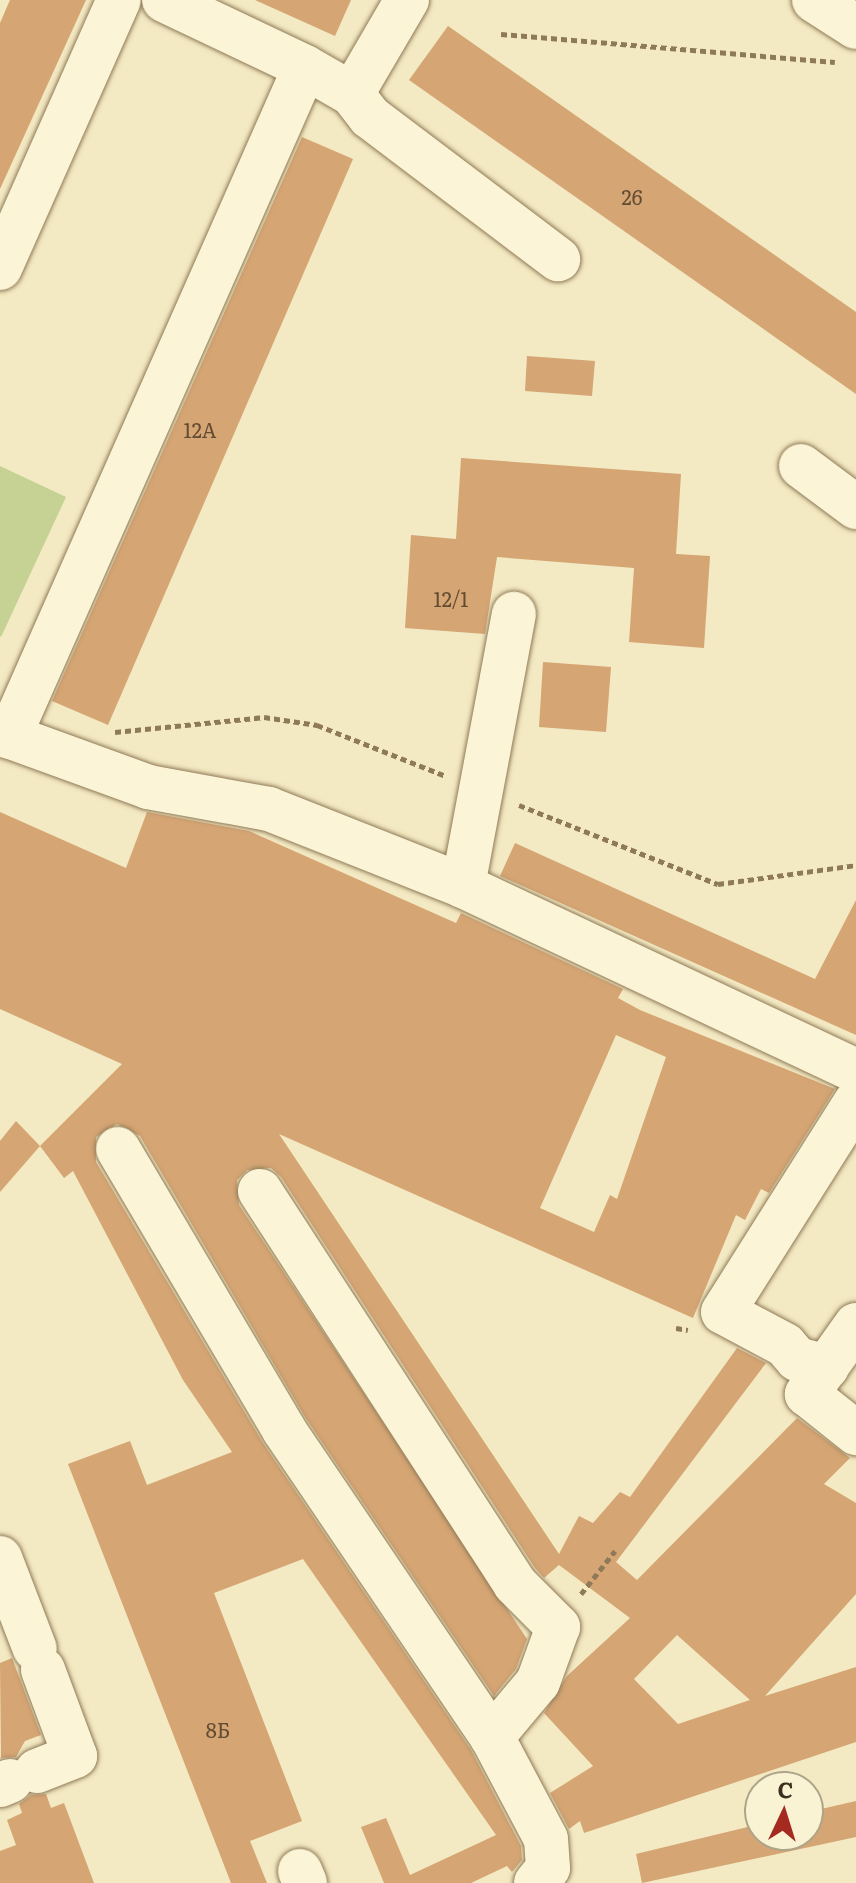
<!DOCTYPE html>
<html>
<head>
<meta charset="utf-8">
<style>
  body { margin:0 }
  #map { position:relative; width:856px; height:1883px; overflow:hidden; background:#f3e9c2; font-family:Literata,serif }
  div>[style] { position:absolute }
  .green>* { inset:0; background:#c5d294 }
  .building>* { inset:0; background:#d5a574 }
  .path>* { height:5px; margin-top:-2.5px; transform-origin:0; background:repeating-linear-gradient(90deg,#8f7a57 0 6px,transparent 0 10px) }
  .roads { filter:drop-shadow(0 0 2px #8f7a57) drop-shadow(0 0 2px #8f7a57) }
  .minor>* { height:44px; margin:-22px; padding:0 22px; transform-origin:22px; border-radius:22px; background:#fcf4d6 }
  span { translate:-50% -50%; white-space:nowrap; text-align:center; line-height:1.15; -webkit-text-stroke:8px #f9f2d3; paint-order:stroke }
  .number-label { font-size:20px; color:#634c33 }
  .number-label span { -webkit-text-stroke-width:0 }
  .north { position:absolute; left:744px; top:1771px; width:80px; height:80px; box-sizing:border-box; background:#f9f2d3; border:2px solid #aea48a; border-radius:50%; rotate:4deg; font-size:22px; font-weight:700; line-height:32px; text-align:center; color:#3d2f1d }
  .north::after { content:''; display:block; margin:auto; width:28px; height:36px; background:#a52b20; clip-path:polygon(50% 0,100% 100%,50% 72%,0 100%) }
</style>
</head>
<body>
<div id="map">
  <div class="green">
    <i style="clip-path:polygon(0 466px,66px 497px,1px 637px,0 636px)"></i>
  </div>
  <div class="building">
    <i style="clip-path:polygon(10px 0,86px 0,0 189px,0 23px)"></i>
    <i style="clip-path:polygon(255px 0,351px 0,335px 36px)"></i>
    <i style="clip-path:polygon(448px 26px,856px 312px,856px 394px,409px 80px)"></i>
    <i style="clip-path:polygon(302px 137px,353px 159px,108px 725px,52px 701px)"></i>
    <i style="clip-path:polygon(527px 356px,595px 361px,592px 396px,525px 391px)"></i>
    <i style="clip-path:polygon(461px 458px,681px 474px,676px 554px,710px 556px,704px 648px,629px 642px,634px 568px,497px 557px,485px 634px,405px 628px,411px 535px,456px 539px)"></i>
    <i style="clip-path:polygon(543px 662px,611px 667px,606px 732px,539px 727px)"></i>
    <i style="clip-path:polygon(evenodd,0 812px,126px 868px,147px 812px,249px 831px,456px 923px,461px 913px,623px 989px,618px 998px,640px 1010px,835px 1089px,769px 1193px,761px 1189px,745px 1220px,736px 1215px,693px 1318px,279px 1134px,559px 1554px,579px 1516px,593px 1523px,620px 1492px,630px 1497px,737px 1348px,766px 1363px,616px 1562px,637px 1580px,797px 1418px,850px 1458px,824px 1484px,856px 1503px,856px 1594px,765px 1696px,856px 1667px,856px 1742px,584px 1833px,580px 1821px,569px 1829px,550px 1793px,593px 1766px,544px 1713px,567px 1676px,630px 1618px,559px 1565px,544px 1578px,535px 1568px,281px 1177px,271px 1168px,247px 1170px,237px 1180px,239px 1205px,527px 1639px,516px 1669px,494px 1696px,305px 1417px,140px 1136px,117px 1124px,96px 1137px,96px 1162px,263px 1443px,471px 1750px,521px 1846px,522px 1860px,512px 1872px,507px 1866px,471px 1883px,384px 1883px,361px 1827px,386px 1818px,410px 1875px,496px 1835px,303px 1559px,214px 1593px,302px 1821px,250px 1841px,267px 1883px,231px 1883px,68px 1464px,130px 1441px,147px 1485px,232px 1452px,183px 1380px,73px 1171px,64px 1178px,40px 1146px,122px 1064px,0 1009px,0 812px,616px 1035px,666px 1057px,617px 1199px,610px 1195px,594px 1232px,540px 1208px,616px 1035px,0 812px,677px 1635px,750px 1700px,678px 1724px,634px 1679px,677px 1635px)"></i>
    <i style="clip-path:polygon(515px 843px,815px 979px,856px 900px,856px 1035px,500px 876px)"></i>
    <i style="clip-path:polygon(16px 1121px,40px 1146px,0 1192px,0 1141px)"></i>
    <i style="clip-path:polygon(12px 1658px,41px 1735px,25px 1741px,16px 1757px,1px 1758px,0 1663px)"></i>
    <i style="clip-path:polygon(46px 1794px,51px 1808px,64px 1803px,94px 1883px,0 1883px,0 1851px,16px 1845px,7px 1820px,22px 1813px,19px 1804px,31px 1795px)"></i>
    <i style="clip-path:polygon(856px 1801px,856px 1837px,642px 1883px,636px 1854px,760px 1824px,760px 1835px,808px 1835px,808px 1812px)"></i>
  </div>
  <div class="path">
    <i style="left:501px;top:34px;width:335px;rotate:4.8deg"></i>
    <i style="left:115px;top:732px;width:150px;rotate:-5.7deg"></i>
    <i style="left:264px;top:717px;width:54px;rotate:8.6deg"></i>
    <i style="left:317px;top:725px;width:139px;rotate:21.6deg"></i>
    <i style="left:519px;top:805px;width:214px;rotate:21.7deg"></i>
    <i style="left:718px;top:884px;width:139px;rotate:-7.8deg"></i>
    <i style="left:676px;top:1328px;width:12px;rotate:9deg"></i>
    <i style="left:581px;top:1594px;width:55px;rotate:-51.7deg"></i>
  </div>
  <div class="roads">
    <div class="minor">
      <i style="left:164px;top:0;width:156px;rotate:25.4deg"></i>
      <i style="left:814px;top:0;width:50px;rotate:32.7deg"></i>
      <i style="left:352px;top:94px;width:29px;rotate:52deg"></i>
      <i style="left:370px;top:117px;width:236px;rotate:37.1deg"></i>
      <i style="left:0;top:268px;width:293px;rotate:-66.1deg"></i>
      <i style="left:801px;top:466px;width:69px;rotate:36.7deg"></i>
      <i style="left:0;top:733px;width:158px;rotate:20deg"></i>
      <i style="left:148px;top:787px;width:123px;rotate:10.3deg"></i>
      <i style="left:269px;top:809px;width:209px;rotate:21.6deg"></i>
      <i style="left:463px;top:886px;width:434px;rotate:25.2deg"></i>
      <i style="left:9px;top:737px;width:732px;rotate:-66.16deg"></i>
      <i style="left:305px;top:67px;width:54px;rotate:29.9deg"></i>
      <i style="left:352px;top:94px;width:109px;rotate:-59.7deg"></i>
      <i style="left:463px;top:886px;width:277px;rotate:-79.4deg"></i>
      <i style="left:118px;top:1149px;width:326px;rotate:59.4deg"></i>
      <i style="left:284px;top:1430px;width:371px;rotate:55.9deg"></i>
      <i style="left:492px;top:1737px;width:115px;rotate:62.1deg"></i>
      <i style="left:546px;top:1839px;width:29px;rotate:86deg"></i>
      <i style="left:548px;top:1868px;width:19px;rotate:129deg"></i>
      <i style="left:260px;top:1191px;width:468px;rotate:57deg"></i>
      <i style="left:515px;top:1584px;width:61px;rotate:45deg"></i>
      <i style="left:558px;top:1627px;width:59px;rotate:110deg"></i>
      <i style="left:538px;top:1682px;width:72px;rotate:129.9deg"></i>
      <i style="left:856px;top:1325px;width:85px;rotate:125.4deg"></i>
      <i style="left:807px;top:1394px;width:63px;rotate:38.5deg"></i>
      <i style="left:827px;top:1367px;width:31px;rotate:-165deg"></i>
      <i style="left:797px;top:1359px;width:18px;rotate:-131deg"></i>
      <i style="left:785px;top:1345px;width:70px;rotate:-152deg"></i>
      <i style="left:723px;top:1312px;width:249px;rotate:-57.7deg"></i>
      <i style="left:0;top:1558px;width:97px;rotate:69deg"></i>
      <i style="left:37px;top:1771px;width:41px;rotate:-21.5deg"></i>
      <i style="left:75px;top:1756px;width:92px;rotate:-110.4deg"></i>
      <i style="left:0;top:1785px;width:11px;rotate:-22deg"></i>
      <i style="left:300px;top:1871px;width:13px;rotate:67deg"></i>
    </div>
  </div>
  <div class="number-label">
    <span style="left:632px;top:196px">26</span>
    <span style="left:200px;top:429px">12А</span>
    <span style="left:451px;top:598px">12/1</span>
    <span style="left:218px;top:1729px">8Б</span>
  </div>
  <div class="north">С</div>
</div>
</body>
</html>
